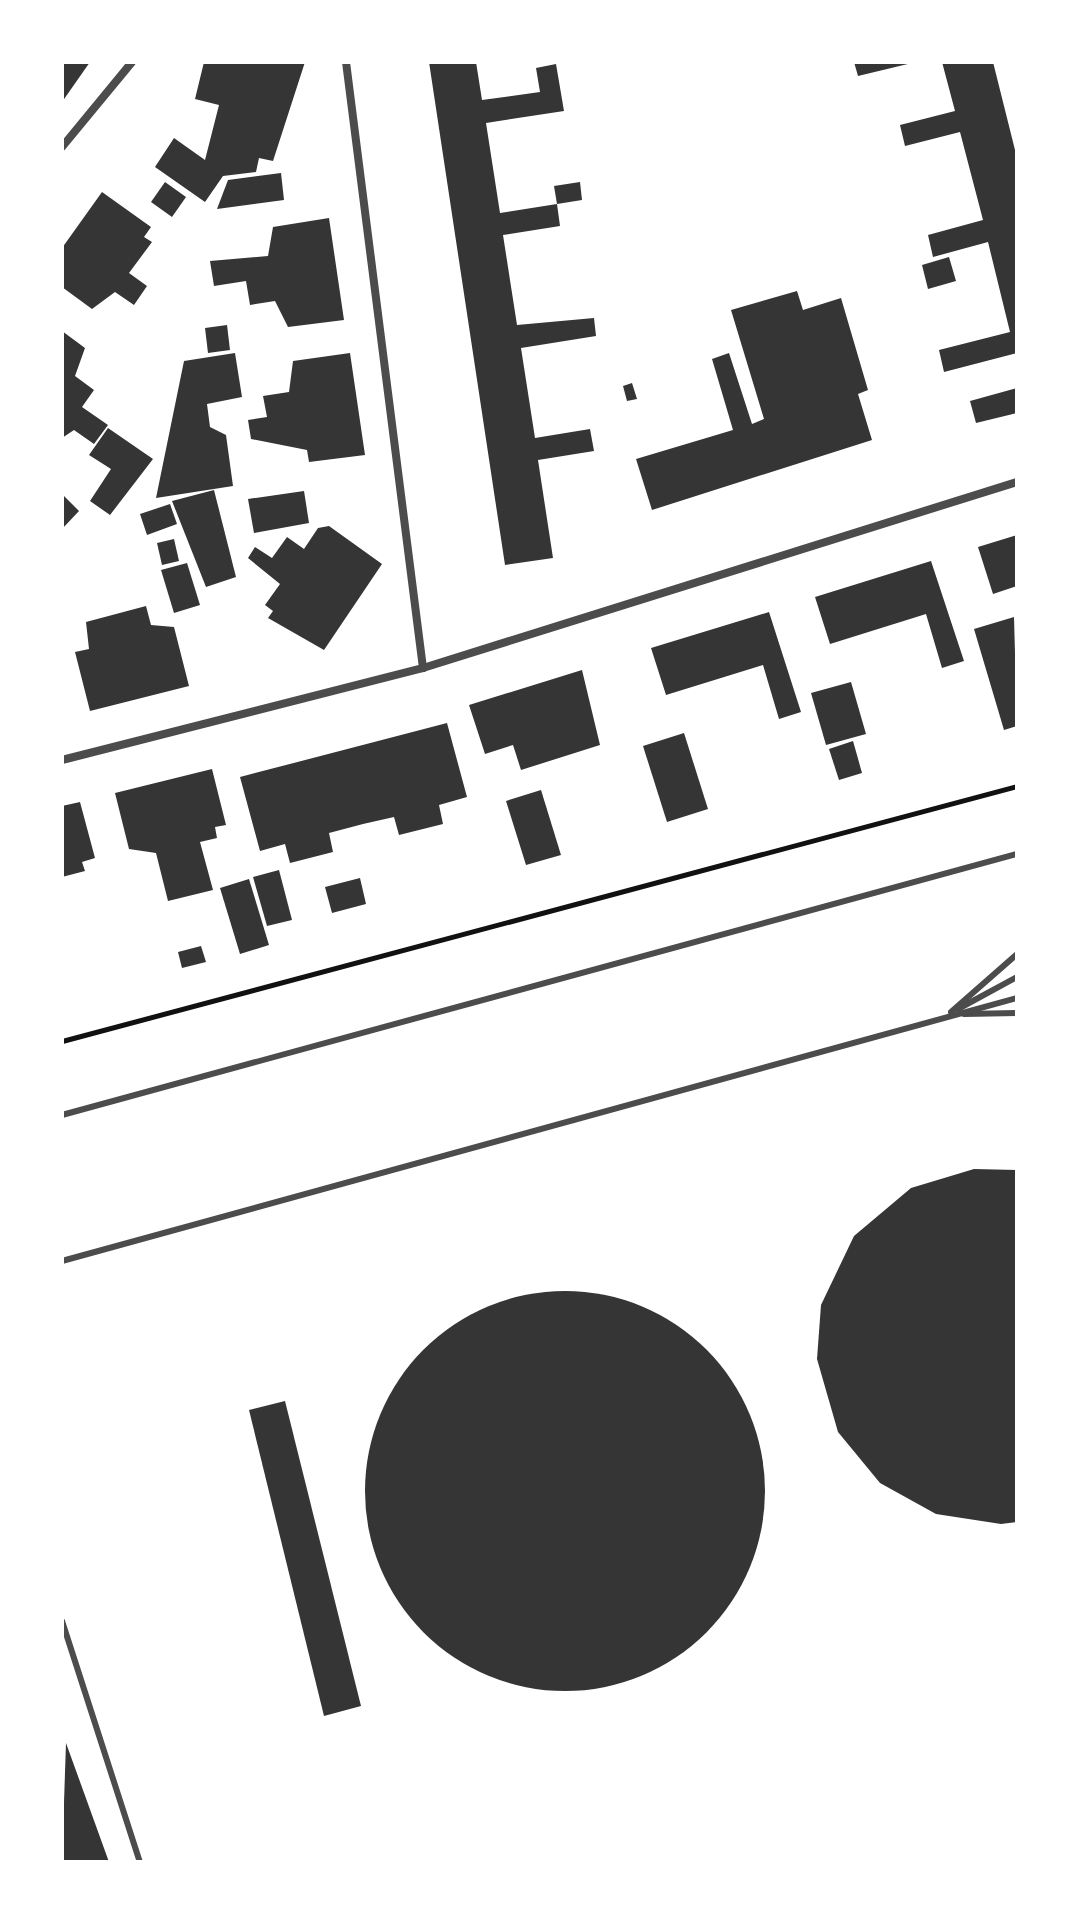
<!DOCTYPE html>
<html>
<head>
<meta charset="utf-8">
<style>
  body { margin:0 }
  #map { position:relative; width:1079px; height:1924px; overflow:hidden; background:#fff; font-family:"Titillium Web",sans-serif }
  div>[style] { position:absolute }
  .building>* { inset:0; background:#353535 }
  .round { border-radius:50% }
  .path>* { height:5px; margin:-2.5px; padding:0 2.5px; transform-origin:2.5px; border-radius:2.5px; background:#111 }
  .service>* { height:6px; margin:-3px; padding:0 3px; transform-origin:3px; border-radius:3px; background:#4c4c4c }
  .minor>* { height:8px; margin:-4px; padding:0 4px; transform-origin:4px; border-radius:4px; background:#4c4c4c }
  span { translate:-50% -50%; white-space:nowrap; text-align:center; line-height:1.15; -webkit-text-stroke:6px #fff; paint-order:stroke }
  .frame { position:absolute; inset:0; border:64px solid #fff; pointer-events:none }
</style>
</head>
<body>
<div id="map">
  <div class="building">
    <i style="clip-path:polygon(62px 62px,90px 62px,62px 102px)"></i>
    <i style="clip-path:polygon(204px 62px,305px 62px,273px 161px,259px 158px,256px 172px,223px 176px,205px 202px,155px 167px,174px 138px,205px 160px,219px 105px,195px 99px)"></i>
    <i style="clip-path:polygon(429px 62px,476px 62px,482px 100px,540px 92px,536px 68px,556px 64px,564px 111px,486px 123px,500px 213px,557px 204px,560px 226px,503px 235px,517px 325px,594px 318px,596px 336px,521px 348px,535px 438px,590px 429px,594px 451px,538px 460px,553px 558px,505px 565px)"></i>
    <i style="clip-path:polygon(854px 62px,912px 62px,912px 63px,858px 76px)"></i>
    <i style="clip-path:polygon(942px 62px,993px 62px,1017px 158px,1017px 353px,944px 372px,939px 350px,1010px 332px,988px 242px,933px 257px,928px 235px,983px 220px,960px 132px,905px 146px,900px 125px,955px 111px)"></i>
    <i style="clip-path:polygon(281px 173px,284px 200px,217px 209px,228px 180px)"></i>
    <i style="clip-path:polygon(165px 182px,186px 197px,172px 217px,151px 202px)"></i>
    <i style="clip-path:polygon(580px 182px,582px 200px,557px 204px,554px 186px)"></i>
    <i style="clip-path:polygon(102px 192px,151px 227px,144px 237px,152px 242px,129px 273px,147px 286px,134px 305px,115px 292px,92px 309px,62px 287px,62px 248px)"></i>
    <i style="clip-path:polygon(329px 218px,344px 320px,288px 327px,275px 301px,250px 305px,246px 281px,214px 286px,210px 261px,268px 256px,273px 227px)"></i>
    <i style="clip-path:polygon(949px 257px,956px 281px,928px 289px,922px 265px)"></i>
    <i style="clip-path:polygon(797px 291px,803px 310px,841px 298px,868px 390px,858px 394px,872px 440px,652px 510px,636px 459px,733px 430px,712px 359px,729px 353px,752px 424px,764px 419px,731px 310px)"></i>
    <i style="clip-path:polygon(227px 325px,230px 350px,208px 353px,205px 328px)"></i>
    <i style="clip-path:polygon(62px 331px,85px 348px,75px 376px,94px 390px,82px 407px,108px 425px,94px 444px,74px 430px,62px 438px)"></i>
    <i style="clip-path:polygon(235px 353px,242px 397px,207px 404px,210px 427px,226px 435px,233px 486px,156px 498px,184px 361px)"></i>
    <i style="clip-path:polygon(350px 353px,365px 455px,309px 462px,307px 450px,251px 439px,248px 420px,267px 417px,263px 396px,289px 392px,293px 361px)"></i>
    <i style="clip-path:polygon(632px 383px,637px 399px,627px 401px,623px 386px)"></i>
    <i style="clip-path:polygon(1017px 388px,1017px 413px,976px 423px,970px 401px)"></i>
    <i style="clip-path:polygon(108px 428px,153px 459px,110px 515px,90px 501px,111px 469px,89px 455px)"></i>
    <i style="clip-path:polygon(214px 490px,236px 577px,206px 587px,172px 501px)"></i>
    <i style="clip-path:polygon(304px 491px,309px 523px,254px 533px,248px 499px)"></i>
    <i style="clip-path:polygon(62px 494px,79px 511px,62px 529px)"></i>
    <i style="clip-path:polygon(170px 504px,177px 524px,147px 535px,140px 514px)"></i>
    <i style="clip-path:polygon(329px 526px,382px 564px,324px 650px,268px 618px,273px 611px,265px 605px,280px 584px,248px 558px,255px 547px,272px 558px,287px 537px,304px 549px,318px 528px)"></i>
    <i style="clip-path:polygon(1017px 535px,1017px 586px,993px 594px,978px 547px)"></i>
    <i style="clip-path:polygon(174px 539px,179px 561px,162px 565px,157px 543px)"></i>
    <i style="clip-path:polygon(931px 561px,964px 661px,942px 668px,926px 614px,830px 644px,815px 597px)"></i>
    <i style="clip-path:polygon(187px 563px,200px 605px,174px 613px,161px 570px)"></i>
    <i style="clip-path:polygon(146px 606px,151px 625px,174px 627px,189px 686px,90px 711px,75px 652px,89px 649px,86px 622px)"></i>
    <i style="clip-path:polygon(769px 612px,801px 712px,779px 719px,763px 665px,666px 695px,651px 648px)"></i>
    <i style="clip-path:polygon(1014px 617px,1017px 726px,1004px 730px,974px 629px)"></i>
    <i style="clip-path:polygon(582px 670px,600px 745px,521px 770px,513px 745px,485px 754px,469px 705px)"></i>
    <i style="clip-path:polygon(851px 682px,866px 734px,826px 745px,811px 693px)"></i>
    <i style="clip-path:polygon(447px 723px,467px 797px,439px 805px,443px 824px,399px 835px,394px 817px,363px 824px,329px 833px,333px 852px,290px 863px,285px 844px,260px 851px,240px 777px)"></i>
    <i style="clip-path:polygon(684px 733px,708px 809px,667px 822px,643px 746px)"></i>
    <i style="clip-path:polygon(853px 741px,862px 773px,839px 780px,829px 749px)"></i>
    <i style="clip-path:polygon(212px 769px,226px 825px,215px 827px,217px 838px,200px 842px,213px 890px,168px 901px,156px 853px,129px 849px,115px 793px)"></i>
    <i style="clip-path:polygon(541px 790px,561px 855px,526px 865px,506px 801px)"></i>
    <i style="clip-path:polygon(80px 802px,95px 858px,82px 862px,85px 871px,62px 877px,62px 806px)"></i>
    <i style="clip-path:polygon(279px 870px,292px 920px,267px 926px,253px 877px)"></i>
    <i style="clip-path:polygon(360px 878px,366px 904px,332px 913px,325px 887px)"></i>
    <i style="clip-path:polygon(249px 879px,269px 945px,240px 954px,220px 888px)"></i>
    <i style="clip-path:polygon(201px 946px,206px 962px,182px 968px,178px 952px)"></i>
    <i style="clip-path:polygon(974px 1169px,1017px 1170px,1017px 1522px,1001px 1524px,936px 1514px,880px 1483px,838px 1432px,817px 1359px,821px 1305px,854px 1236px,911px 1188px)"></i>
    <i class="round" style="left:365px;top:1291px;width:400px;height:400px"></i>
    <i style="clip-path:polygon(285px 1401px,361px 1706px,324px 1716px,249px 1410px)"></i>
    <i style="clip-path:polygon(66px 1743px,109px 1862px,62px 1862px)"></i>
  </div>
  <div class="path">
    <i style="left:62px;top:1041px;width:988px;rotate:-14.95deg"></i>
  </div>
  <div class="service">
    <i style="left:958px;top:1009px;width:67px;rotate:-28.5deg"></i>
    <i style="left:951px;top:1012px;width:88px;rotate:-41.3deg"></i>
    <i style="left:964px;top:1014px;width:53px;rotate:-1.1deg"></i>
    <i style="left:62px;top:1115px;width:990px;rotate:-15.29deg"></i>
    <i style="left:62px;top:1261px;width:991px;rotate:-15.4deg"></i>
    <i style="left:62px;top:1621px;width:253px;rotate:72.1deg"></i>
  </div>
  <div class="minor">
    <i style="left:346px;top:62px;width:611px;rotate:82.76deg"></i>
    <i style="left:62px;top:147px;width:110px;rotate:-50.5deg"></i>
    <i style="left:62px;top:760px;width:373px;rotate:-14.3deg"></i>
    <i style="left:423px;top:668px;width:622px;rotate:-17.39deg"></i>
  </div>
  <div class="frame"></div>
</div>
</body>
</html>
